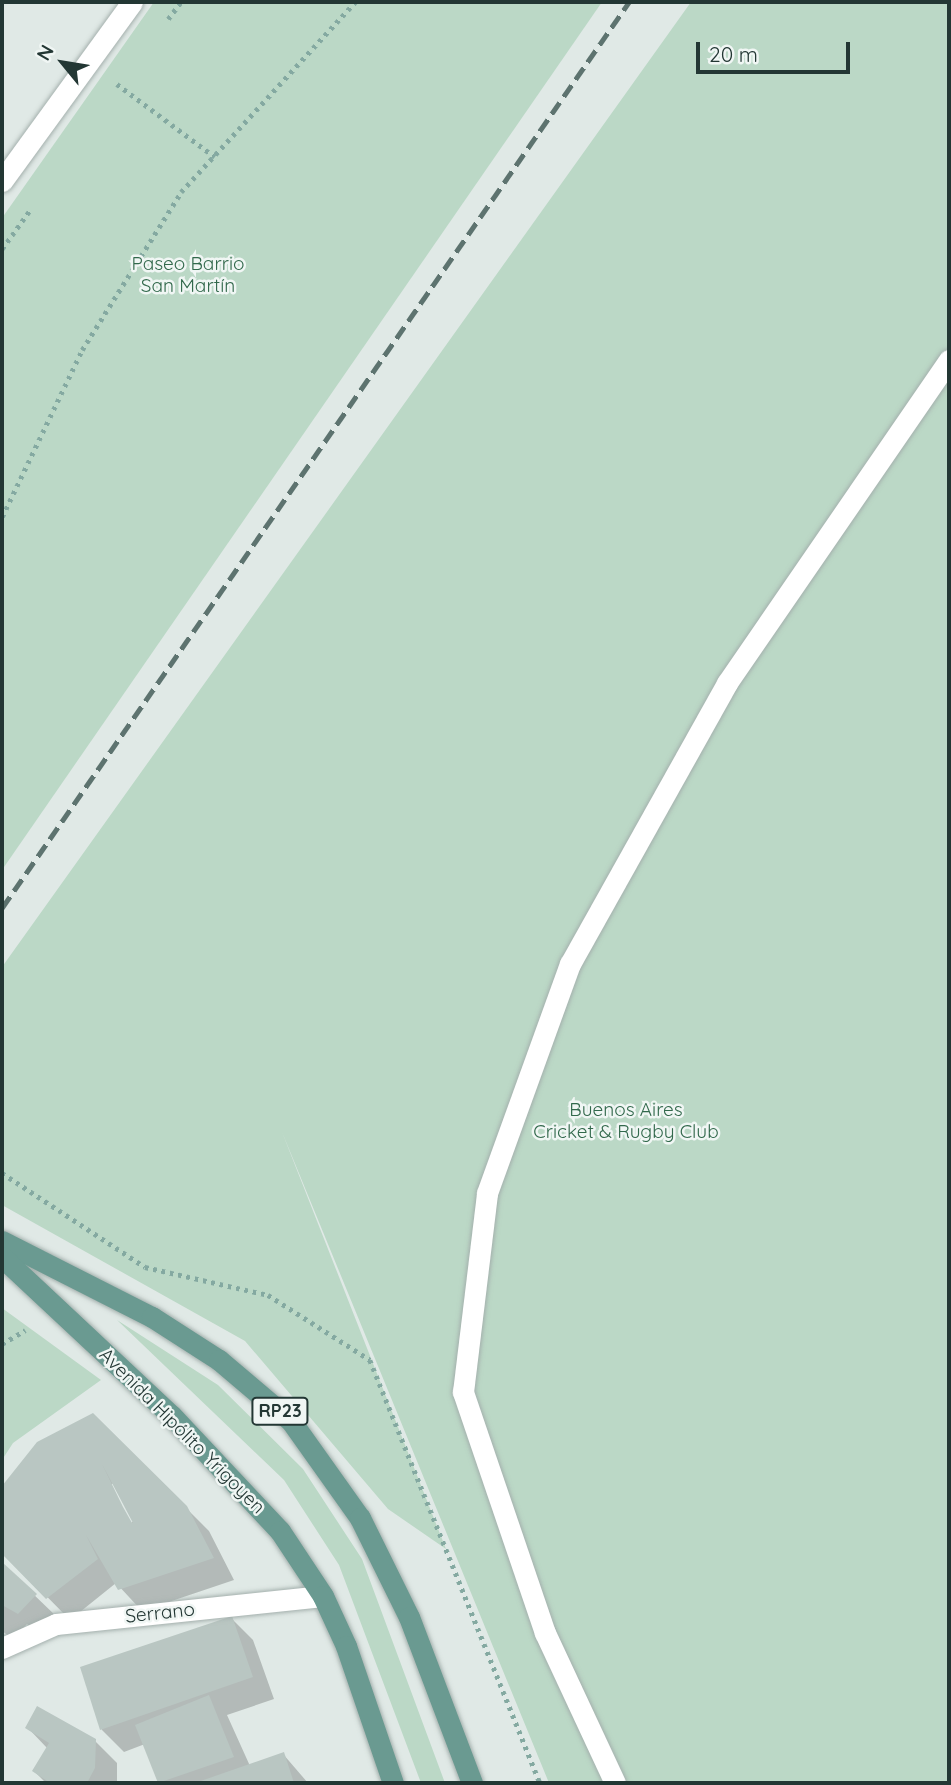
<!DOCTYPE html>
<html>
<head>
<meta charset="utf-8">
<style>
  body { margin:0 }
  #map { position:relative; width:951px; height:1785px; overflow:hidden; background:#e0e9e6; font-family:Quicksand,sans-serif }
  div>[style] { position:absolute }
  .green>* { inset:0; background:#bbd8c6 }
  .shadow>* { inset:0; background:#0003 }
  .building>* { inset:0; background:#b9c6c2 }
  .path>* { height:4.5px; margin-top:-2.25px; transform-origin:0; background:repeating-linear-gradient(90deg,#84a9a1 0 3.5px,transparent 0 8.5px) }
  .roads { filter:drop-shadow(0 0 2px #a4b0ad) drop-shadow(0 0 2px #a4b0ad) }
  .service>* { height:21px; margin:-10.5px; padding:0 10.5px; transform-origin:10.5px; border-radius:10.5px; background:#fff }
  .minor>* { height:21px; margin:-10.5px; padding:0 10.5px; transform-origin:10.5px; border-radius:10.5px; background:#fff }
  .primary>* { height:21px; margin:-10.5px; padding:0 10.5px; transform-origin:10.5px; border-radius:10.5px; background:#6a9a91 }
  .rail>* { height:5px; margin-top:-2.5px; transform-origin:0; background:repeating-linear-gradient(90deg,#5d736f 0 14px,transparent 0 21px) }
  span { translate:-50% -50%; white-space:nowrap; text-align:center; line-height:1.15; -webkit-text-stroke:5px #f0f6f4; paint-order:stroke }
  .shield-label span { padding:2px 5px; background:#f0f6f4; border:2px solid; border-radius:5px; -webkit-text-stroke-width:0 }
  .shield-label { font-size:18px; color:#233734; font-weight:700 }
  .park-label { font-size:19px; color:#32694c }
  .street-label { font-size:19px; color:#233734 }
  .frame { position:absolute; inset:0; border:4px solid #233734; pointer-events:none }
  .north { position:absolute; left:28px; top:28px; width:70px; height:70px; -webkit-text-stroke:5px #f0f6f4; paint-order:stroke; rotate:300deg; font-size:19px; font-weight:700; line-height:28px; text-align:center; color:#233734 }
  .north::after { content:''; display:block; margin:auto; width:24px; height:32px; background:#233734; clip-path:polygon(50% 0,100% 100%,50% 72%,0 100%) }
  .scale { position:absolute; left:696px; top:42px; width:154px; height:32px; box-sizing:border-box; border:4px solid #233734; border-top:0; padding-left:9px; font-size:21px; line-height:24px; white-space:nowrap; color:#233734; -webkit-text-stroke:5px #f0f6f4; paint-order:stroke }
</style>
</head>
<body>
<div id="map">
  <div class="green">
    <i style="clip-path:polygon(154px 2px,602px 2px,2px 870px,2px 218px)"></i>
    <i style="clip-path:polygon(691px 2px,949px 2px,949px 1783px,549px 1783px,282px 1132px,446px 1549px,388px 1509px,245px 1341px,2px 1205px,2px 967px)"></i>
    <i style="clip-path:polygon(2px 1308px,101px 1380px,13px 1443px,2px 1460px)"></i>
    <i style="clip-path:polygon(117px 1320px,218px 1385px,303px 1469px,362px 1559px,445px 1783px,421px 1783px,339px 1565px,284px 1480px)"></i>
  </div>
  <div class="shadow">
    <i style="clip-path:polygon(evenodd,93px 1415px,209px 1531px,234px 1580px,142px 1611px,116px 1583px,70px 1620px,2px 1551px,2px 1489px,38px 1443px,93px 1415px,114px 1483px,134px 1521px,131px 1523px,110px 1485px,114px 1483px)"></i>
    <i style="clip-path:polygon(2px 1564px,57px 1617px,41px 1634px,27px 1624px,13px 1639px,2px 1631px)"></i>
    <i style="clip-path:polygon(231px 1618px,253px 1640px,274px 1699px,227px 1715px,250px 1766px,283px 1754px,308px 1783px,160px 1783px,145px 1744px,124px 1752px,102px 1730px,82px 1668px)"></i>
    <i style="clip-path:polygon(27px 1727px,95px 1741px,117px 1763px,117px 1783px,46px 1783px,34px 1771px,47px 1748px)"></i>
  </div>
  <div class="building">
    <i style="clip-path:polygon(evenodd,93px 1413px,187px 1506px,214px 1558px,118px 1590px,86px 1535px,98px 1559px,46px 1599px,2px 1554px,2px 1486px,37px 1442px,93px 1413px,102px 1464px,133px 1523px,132px 1523px,123px 1507px,102px 1464px)"></i>
    <i style="clip-path:polygon(2px 1562px,37px 1594px,18px 1614px,2px 1605px)"></i>
    <i style="clip-path:polygon(232px 1616px,253px 1677px,100px 1730px,80px 1667px)"></i>
    <i style="clip-path:polygon(209px 1695px,234px 1757px,158px 1783px,135px 1725px)"></i>
    <i style="clip-path:polygon(37px 1706px,96px 1739px,95px 1768px,87px 1783px,50px 1783px,32px 1771px,49px 1743px,25px 1728px)"></i>
    <i style="clip-path:polygon(284px 1752px,294px 1783px,195px 1783px)"></i>
  </div>
  <div class="path">
    <i style="left:168px;top:19px;width:21px;rotate:-53deg"></i>
    <i style="left:117px;top:84px;width:122px;rotate:36.7deg"></i>
    <i style="left:2px;top:249px;width:48px;rotate:-54.3deg"></i>
    <i style="left:2px;top:517px;width:185px;rotate:-64.4deg"></i>
    <i style="left:82px;top:350px;width:186px;rotate:-57.9deg"></i>
    <i style="left:181px;top:192px;width:258px;rotate:-47.5deg"></i>
    <i style="left:2px;top:1173px;width:171px;rotate:33.3deg"></i>
    <i style="left:145px;top:1267px;width:126px;rotate:12.8deg"></i>
    <i style="left:268px;top:1295px;width:121px;rotate:32.5deg"></i>
    <i style="left:370px;top:1360px;width:456px;rotate:68.1deg"></i>
    <i style="left:2px;top:1344px;width:27px;rotate:-31deg"></i>
  </div>
  <div class="roads">
    <div class="service">
      <i style="left:615px;top:1783px;width:166px;rotate:-115deg"></i>
      <i style="left:545px;top:1633px;width:255px;rotate:-108.8deg"></i>
      <i style="left:463px;top:1392px;width:200px;rotate:-83.1deg"></i>
      <i style="left:487px;top:1193px;width:244px;rotate:-70.1deg"></i>
      <i style="left:570px;top:964px;width:322px;rotate:-60.8deg"></i>
      <i style="left:727px;top:683px;width:392px;rotate:-55.5deg"></i>
    </div>
    <div class="minor">
      <i style="left:2px;top:181px;width:221px;rotate:-54deg"></i>
      <i style="left:2px;top:1648px;width:59px;rotate:-24deg"></i>
      <i style="left:56px;top:1624px;width:268px;rotate:-6deg"></i>
    </div>
    <div class="primary">
      <i style="left:2px;top:1241px;width:168px;rotate:26.9deg"></i>
      <i style="left:152px;top:1317px;width:80px;rotate:32.7deg"></i>
      <i style="left:219px;top:1360px;width:94px;rotate:40.3deg"></i>
      <i style="left:291px;top:1421px;width:119px;rotate:54.6deg"></i>
      <i style="left:360px;top:1518px;width:110px;rotate:63.7deg"></i>
      <i style="left:409px;top:1617px;width:178px;rotate:69.2deg"></i>
      <i style="left:2px;top:1257px;width:231px;rotate:43.1deg"></i>
      <i style="left:171px;top:1415px;width:159px;rotate:46.8deg"></i>
      <i style="left:280px;top:1531px;width:78px;rotate:56.5deg"></i>
      <i style="left:323px;top:1596px;width:55px;rotate:65.3deg"></i>
      <i style="left:346px;top:1646px;width:145px;rotate:71.1deg"></i>
    </div>
  </div>
  <div class="rail">
    <i style="left:2px;top:908px;width:1102px;rotate:-55.31deg"></i>
  </div>
  <div class="shield-label">
    <span style="left:280px;top:1411px">RP23</span>
  </div>
  <div class="park-label">
    <span style="left:188px;top:275px">Paseo Barrio<br>San Martín</span>
    <span style="left:626px;top:1121px">Buenos Aires<br>Cricket &amp; Rugby Club</span>
  </div>
  <div class="street-label">
    <span style="left:182px;top:1431px;rotate:45deg">Avenida Hipólito Yrigoyen</span>
    <span style="left:160px;top:1613px;rotate:-6deg">Serrano</span>
  </div>
  <div class="frame"></div>
  <div class="north">N</div>
  <div class="scale">20 m</div>
</div>
</body>
</html>
